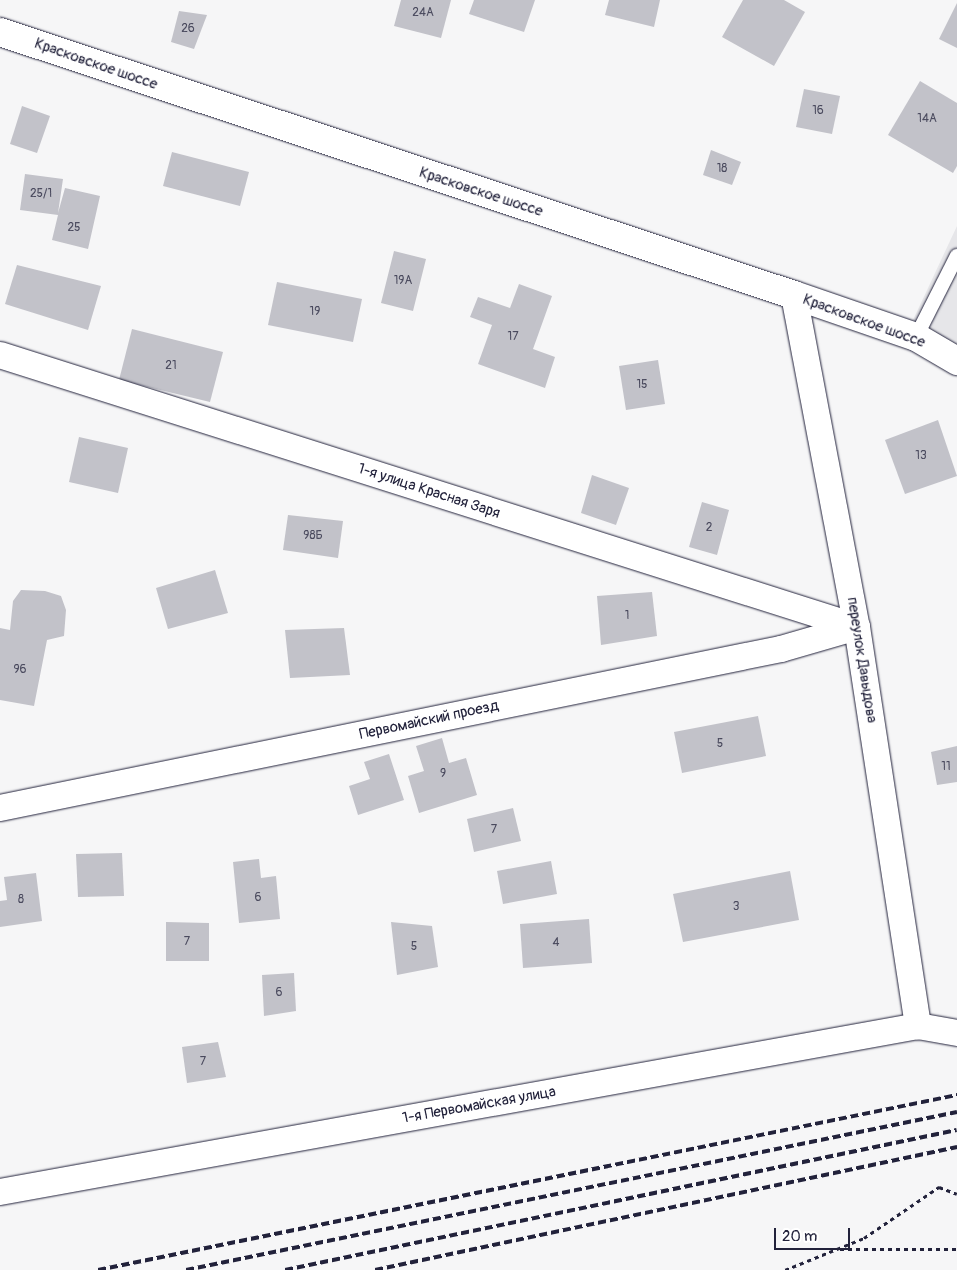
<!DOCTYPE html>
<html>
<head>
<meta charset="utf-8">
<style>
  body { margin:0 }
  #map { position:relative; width:957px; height:1270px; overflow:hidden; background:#f6f6f7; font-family:Pangolin,sans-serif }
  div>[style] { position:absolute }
  .built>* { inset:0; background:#e6e6e9 }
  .building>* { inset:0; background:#c2c2c9 }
  .path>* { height:3px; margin-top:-1.5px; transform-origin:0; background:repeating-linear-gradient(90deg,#22223b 0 4px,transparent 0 8px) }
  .roads { filter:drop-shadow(0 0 1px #22223b) drop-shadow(0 0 1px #22223b) }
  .service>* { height:14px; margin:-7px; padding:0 7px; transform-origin:7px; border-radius:7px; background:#fff }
  .minor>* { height:26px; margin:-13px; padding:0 13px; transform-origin:13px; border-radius:13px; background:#fff }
  .secondary>* { height:28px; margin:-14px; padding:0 14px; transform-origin:14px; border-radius:14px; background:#fff }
  .rail>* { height:4px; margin-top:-2px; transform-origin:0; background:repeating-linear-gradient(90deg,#22223b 0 8px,transparent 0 12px) }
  span { translate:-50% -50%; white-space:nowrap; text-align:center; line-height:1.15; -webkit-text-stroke:4px #fff; paint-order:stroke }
  .number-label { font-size:12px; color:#4a4a5e }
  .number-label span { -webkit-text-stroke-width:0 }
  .street-label { font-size:15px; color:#22223b }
  .scale { position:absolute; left:774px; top:1228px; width:76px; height:22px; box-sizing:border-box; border:2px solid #22223b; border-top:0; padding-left:6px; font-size:15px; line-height:18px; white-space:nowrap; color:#22223b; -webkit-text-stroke:4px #fff; paint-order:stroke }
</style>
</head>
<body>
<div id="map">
  <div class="built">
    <i style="clip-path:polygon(957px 226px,957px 345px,913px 320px)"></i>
  </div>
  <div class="building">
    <i style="clip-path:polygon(401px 0,451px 0,441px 38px,394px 26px)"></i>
    <i style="clip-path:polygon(474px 0,535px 0,524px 32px,469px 14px)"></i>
    <i style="clip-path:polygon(609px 0,660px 0,654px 27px,605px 15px)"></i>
    <i style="clip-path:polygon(743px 0,784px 0,805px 12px,774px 66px,722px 37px)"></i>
    <i style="clip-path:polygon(957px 3px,957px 48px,939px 39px)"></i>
    <i style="clip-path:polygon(179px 11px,207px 15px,194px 49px,171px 42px)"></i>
    <i style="clip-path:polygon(920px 81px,957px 103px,957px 166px,953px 173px,888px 135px)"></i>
    <i style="clip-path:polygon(804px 89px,840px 96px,832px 134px,796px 127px)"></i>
    <i style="clip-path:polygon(22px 106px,50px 116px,37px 153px,10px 144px)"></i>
    <i style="clip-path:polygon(711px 150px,741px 162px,732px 185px,703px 175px)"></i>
    <i style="clip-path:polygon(172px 152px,249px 172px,240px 206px,163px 186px)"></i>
    <i style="clip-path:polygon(25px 174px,63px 179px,58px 213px,65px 188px,100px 196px,88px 249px,52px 240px,58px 215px,20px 210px)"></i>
    <i style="clip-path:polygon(394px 251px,426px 259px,413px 311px,381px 303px)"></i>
    <i style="clip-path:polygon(17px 265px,101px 286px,88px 330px,5px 304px)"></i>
    <i style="clip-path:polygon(277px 282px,362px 299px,353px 342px,268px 325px)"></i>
    <i style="clip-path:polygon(519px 284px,552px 296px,533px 349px,555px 357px,545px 388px,478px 364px,492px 325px,470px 317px,478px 297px,510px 308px)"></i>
    <i style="clip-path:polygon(132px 329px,223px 352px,210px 402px,119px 380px)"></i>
    <i style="clip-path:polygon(658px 360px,665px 404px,626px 410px,619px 366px)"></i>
    <i style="clip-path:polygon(938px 420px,957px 476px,905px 494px,885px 440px)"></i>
    <i style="clip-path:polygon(79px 437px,128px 448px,118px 493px,69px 482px)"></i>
    <i style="clip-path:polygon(592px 475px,629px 488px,616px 525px,581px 513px)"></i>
    <i style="clip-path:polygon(702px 502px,729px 510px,717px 555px,689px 547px)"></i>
    <i style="clip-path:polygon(288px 515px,343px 521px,338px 558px,283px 550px)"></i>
    <i style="clip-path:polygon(215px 570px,228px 613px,168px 629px,156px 588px)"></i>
    <i style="clip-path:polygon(21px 590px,45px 591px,61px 596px,66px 610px,64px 636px,47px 640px,34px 706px,0 700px,0 628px,10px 630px,13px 601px)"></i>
    <i style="clip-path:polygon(652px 592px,657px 636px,601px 645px,597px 596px)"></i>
    <i style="clip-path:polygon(344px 628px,350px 675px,290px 678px,285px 630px)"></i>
    <i style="clip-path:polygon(758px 716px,766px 756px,682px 773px,674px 732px)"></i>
    <i style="clip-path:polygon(442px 738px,449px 763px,466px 758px,477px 795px,419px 813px,408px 776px,424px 771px,416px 746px)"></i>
    <i style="clip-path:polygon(957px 746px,957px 782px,937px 785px,931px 752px)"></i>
    <i style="clip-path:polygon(389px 754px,404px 800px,358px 815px,349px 786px,370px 779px,364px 762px)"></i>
    <i style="clip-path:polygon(513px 808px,521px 841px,474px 852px,467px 819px)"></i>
    <i style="clip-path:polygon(122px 853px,124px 896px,78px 897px,76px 854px)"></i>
    <i style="clip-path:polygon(259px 859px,261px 878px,276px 876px,280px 919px,239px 923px,233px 862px)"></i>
    <i style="clip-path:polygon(551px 861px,557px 894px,503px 904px,497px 871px)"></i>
    <i style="clip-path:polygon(790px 871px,799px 920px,683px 942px,673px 894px)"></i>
    <i style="clip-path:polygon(36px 873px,42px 921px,0 927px,0 901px,7px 900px,4px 877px)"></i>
    <i style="clip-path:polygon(589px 919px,592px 963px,523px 968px,520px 924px)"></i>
    <i style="clip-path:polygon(166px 922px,209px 923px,209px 961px,166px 961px)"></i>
    <i style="clip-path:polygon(391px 922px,432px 926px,438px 967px,397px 975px)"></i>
    <i style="clip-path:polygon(294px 973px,296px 1011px,264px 1016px,262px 975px)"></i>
    <i style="clip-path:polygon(218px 1042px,226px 1077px,187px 1083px,182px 1047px)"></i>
  </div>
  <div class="path">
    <i style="left:840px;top:1249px;width:117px"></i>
    <i style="left:785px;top:1270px;width:85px;rotate:-22.1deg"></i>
    <i style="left:864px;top:1238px;width:91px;rotate:-34.2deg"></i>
    <i style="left:939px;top:1187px;width:19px;rotate:21deg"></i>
  </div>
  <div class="roads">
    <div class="service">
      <i style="left:916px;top:337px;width:91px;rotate:-63.2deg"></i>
    </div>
    <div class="minor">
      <i style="left:794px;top:295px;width:338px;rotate:79.3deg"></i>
      <i style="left:857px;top:627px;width:404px;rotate:81.3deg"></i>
      <i style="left:0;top:355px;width:899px;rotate:17.61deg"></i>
      <i style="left:0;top:808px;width:797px;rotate:-11.51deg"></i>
      <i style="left:781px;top:649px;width:79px;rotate:-16.1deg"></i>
      <i style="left:0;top:1192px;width:933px;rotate:-10.25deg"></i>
      <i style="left:918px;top:1026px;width:40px;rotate:10deg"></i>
    </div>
    <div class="secondary">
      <i style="left:0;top:32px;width:836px;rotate:18.33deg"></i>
      <i style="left:794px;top:295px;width:129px;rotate:19deg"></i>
      <i style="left:916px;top:337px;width:48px;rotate:30.3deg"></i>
    </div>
  </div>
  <div class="rail">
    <i style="left:98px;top:1270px;width:877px;rotate:-11.52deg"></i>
    <i style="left:186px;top:1270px;width:787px;rotate:-11.58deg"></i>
    <i style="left:285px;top:1270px;width:686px;rotate:-11.77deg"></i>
    <i style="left:375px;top:1270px;width:595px;rotate:-11.93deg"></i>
  </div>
  <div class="number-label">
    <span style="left:423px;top:13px">24А</span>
    <span style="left:188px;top:29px">26</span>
    <span style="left:818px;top:111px">16</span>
    <span style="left:927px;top:119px">14А</span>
    <span style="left:722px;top:169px">18</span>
    <span style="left:41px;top:194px">25/1</span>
    <span style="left:74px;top:228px">25</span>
    <span style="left:403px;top:281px">19А</span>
    <span style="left:315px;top:312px">19</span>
    <span style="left:513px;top:337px">17</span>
    <span style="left:171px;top:366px">21</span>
    <span style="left:642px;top:385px">15</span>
    <span style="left:921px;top:456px">13</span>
    <span style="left:709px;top:528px">2</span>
    <span style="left:313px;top:536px">98Б</span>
    <span style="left:627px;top:616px">1</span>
    <span style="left:20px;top:670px">96</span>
    <span style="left:720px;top:744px">5</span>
    <span style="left:946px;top:767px">11</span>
    <span style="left:443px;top:774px">9</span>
    <span style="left:494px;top:830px">7</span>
    <span style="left:258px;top:898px">6</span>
    <span style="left:21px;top:900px">8</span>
    <span style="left:736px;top:907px">3</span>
    <span style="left:187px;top:942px">7</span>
    <span style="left:556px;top:943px">4</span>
    <span style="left:414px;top:947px">5</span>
    <span style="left:279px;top:993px">6</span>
    <span style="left:203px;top:1062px">7</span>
  </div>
  <div class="street-label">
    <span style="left:96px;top:64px;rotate:19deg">Красковское шоссе</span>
    <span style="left:481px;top:192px;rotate:18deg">Красковское шоссе</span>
    <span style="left:864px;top:321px;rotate:20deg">Красковское шоссе</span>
    <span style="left:429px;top:491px;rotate:18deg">1-я улица Красная Заря</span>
    <span style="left:862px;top:660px;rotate:81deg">переулок Давыдова</span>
    <span style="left:429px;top:720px;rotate:-12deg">Первомайский проезд</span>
    <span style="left:479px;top:1105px;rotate:-10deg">1-я Первомайская улица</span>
  </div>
  <div class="scale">20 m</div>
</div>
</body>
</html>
